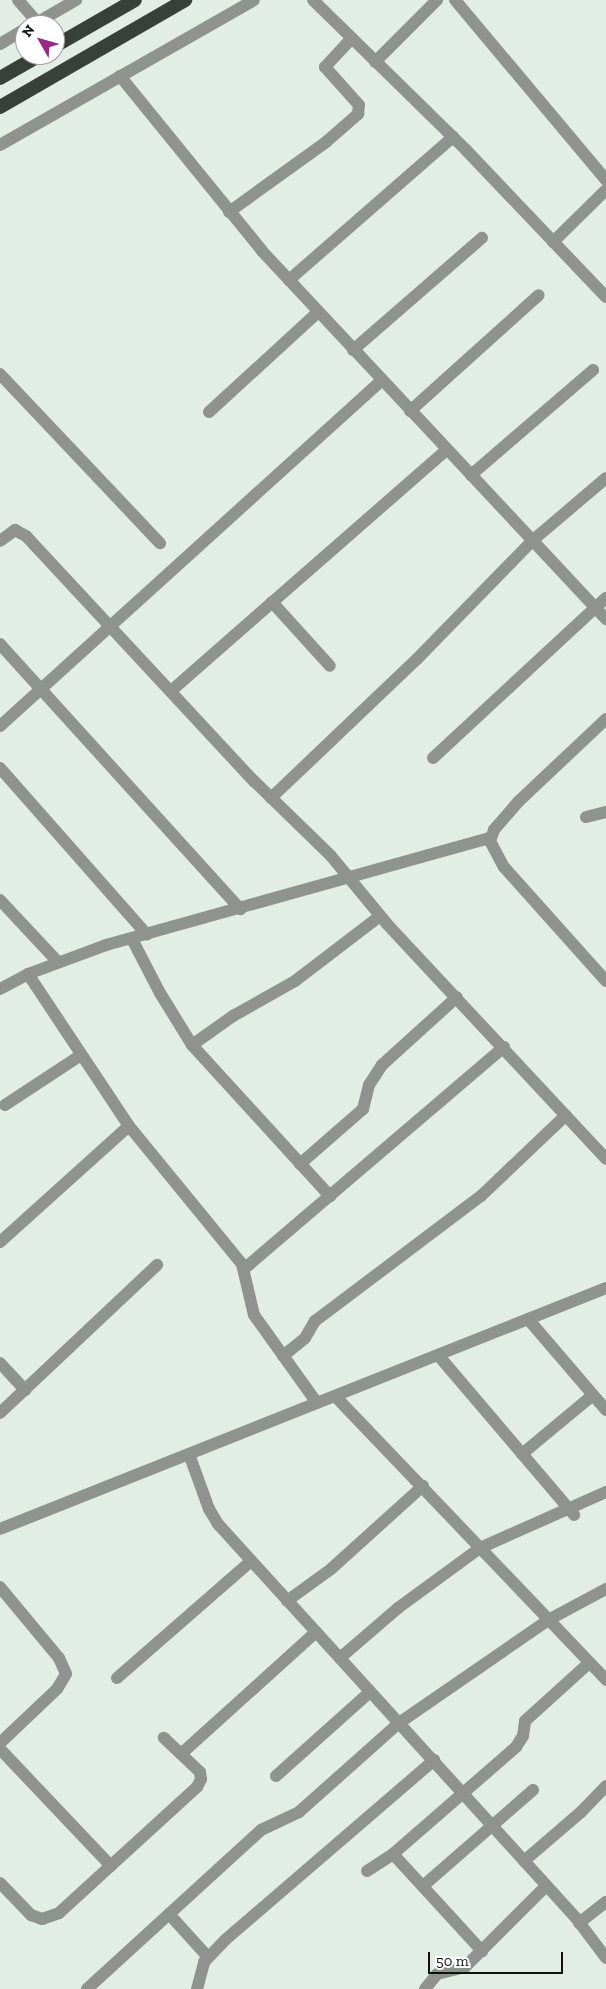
<!DOCTYPE html>
<html>
<head>
<meta charset="utf-8">
<style>
  body { margin:0 }
  #map { position:relative; width:606px; height:1989px; overflow:hidden; background:#e2ede5; font-family:"Zilla Slab",serif }
  div>[style] { position:absolute }
  .minor>* { height:12px; margin:-6px; padding:0 6px; transform-origin:6px; border-radius:6px; background:#8e938f }
  .tertiary>* { height:12px; margin:-6px; padding:0 6px; transform-origin:6px; border-radius:6px; background:#8e938f }
  .trunk>* { height:14px; margin:-7px; padding:0 7px; transform-origin:7px; border-radius:7px; background:#38403a }
  span { translate:-50% -50%; white-space:nowrap; text-align:center; line-height:1.15; -webkit-text-stroke:4px #fff; paint-order:stroke }
  .north { position:absolute; left:15px; top:15px; width:50px; height:50px; box-sizing:border-box; background:#fff; border:1px solid #9fa09f; border-radius:50%; rotate:308deg; font-size:14px; font-weight:700; line-height:20px; text-align:center; color:#0e120f }
  .north::after { content:''; display:block; margin:auto; width:18px; height:22px; background:#992987; clip-path:polygon(50% 0,100% 100%,50% 72%,0 100%) }
  .scale { position:absolute; left:428px; top:1952px; width:135px; height:22px; box-sizing:border-box; border:2px solid #0e120f; border-top:0; padding-left:6px; font-size:15px; line-height:18px; white-space:nowrap; color:#0e120f; -webkit-text-stroke:4px #fff; paint-order:stroke }
</style>
</head>
<body>
<div id="map">
  <div class="minor">
    <i style="left:18px;top:0;width:29px;rotate:49deg"></i>
    <i style="left:313px;top:0;width:214px;rotate:44.4deg"></i>
    <i style="left:466px;top:150px;width:203px;rotate:46.4deg"></i>
    <i style="left:455px;top:0;width:235px;rotate:50deg"></i>
    <i style="left:33px;top:25px;width:50px;rotate:-30.2deg"></i>
    <i style="left:0;top:44px;width:29px;rotate:-31deg"></i>
    <i style="left:375px;top:62px;width:88px;rotate:-45deg"></i>
    <i style="left:120px;top:76px;width:225px;rotate:50.9deg"></i>
    <i style="left:262px;top:251px;width:504px;rotate:46.93deg"></i>
    <i style="left:0;top:145px;width:292px;rotate:-29.7deg"></i>
    <i style="left:229px;top:212px;width:120px;rotate:-35.8deg"></i>
    <i style="left:326px;top:142px;width:43px;rotate:-41.2deg"></i>
    <i style="left:358px;top:114px;width:9px;rotate:-84deg"></i>
    <i style="left:359px;top:105px;width:51px;rotate:-131.8deg"></i>
    <i style="left:325px;top:67px;width:38px;rotate:-47deg"></i>
    <i style="left:553px;top:242px;width:74px;rotate:-44.5deg"></i>
    <i style="left:289px;top:280px;width:218px;rotate:-41.1deg"></i>
    <i style="left:353px;top:350px;width:171px;rotate:-41deg"></i>
    <i style="left:0;top:374px;width:233px;rotate:46.6deg"></i>
    <i style="left:410px;top:411px;width:173px;rotate:-42deg"></i>
    <i style="left:209px;top:412px;width:148px;rotate:-42.5deg"></i>
    <i style="left:471px;top:475px;width:161px;rotate:-40.7deg"></i>
    <i style="left:0;top:541px;width:19px;rotate:-36deg"></i>
    <i style="left:15px;top:530px;width:13px;rotate:29deg"></i>
    <i style="left:26px;top:536px;width:335px;rotate:47.1deg"></i>
    <i style="left:254px;top:781px;width:107px;rotate:44.2deg"></i>
    <i style="left:331px;top:856px;width:88px;rotate:50.5deg"></i>
    <i style="left:387px;top:924px;width:321px;rotate:47deg"></i>
    <i style="left:272px;top:602px;width:86px;rotate:47.8deg"></i>
    <i style="left:0;top:644px;width:358px;rotate:47.8deg"></i>
    <i style="left:171px;top:691px;width:366px;rotate:-41.2deg"></i>
    <i style="left:606px;top:719px;width:120px;rotate:136.7deg"></i>
    <i style="left:519px;top:801px;width:38px;rotate:131deg"></i>
    <i style="left:494px;top:830px;width:12px;rotate:110deg"></i>
    <i style="left:490px;top:841px;width:30px;rotate:62deg"></i>
    <i style="left:504px;top:867px;width:153px;rotate:48.2deg"></i>
    <i style="left:0;top:726px;width:514px;rotate:-42.16deg"></i>
    <i style="left:433px;top:758px;width:236px;rotate:-42.8deg"></i>
    <i style="left:0;top:768px;width:222px;rotate:48.6deg"></i>
    <i style="left:271px;top:798px;width:202px;rotate:-43.6deg"></i>
    <i style="left:417px;top:659px;width:165px;rotate:-45.7deg"></i>
    <i style="left:532px;top:541px;width:97px;rotate:-40.4deg"></i>
    <i style="left:586px;top:817px;width:21px;rotate:-14deg"></i>
    <i style="left:0;top:900px;width:85px;rotate:46.9deg"></i>
    <i style="left:132px;top:939px;width:61px;rotate:62.6deg"></i>
    <i style="left:160px;top:993px;width:61px;rotate:58.4deg"></i>
    <i style="left:192px;top:1045px;width:205px;rotate:47.6deg"></i>
    <i style="left:28px;top:974px;width:182px;rotate:56.4deg"></i>
    <i style="left:129px;top:1126px;width:178px;rotate:50.7deg"></i>
    <i style="left:242px;top:1264px;width:52px;rotate:76.8deg"></i>
    <i style="left:254px;top:1315px;width:108px;rotate:54.4deg"></i>
    <i style="left:0;top:989px;width:32px;rotate:-28deg"></i>
    <i style="left:28px;top:974px;width:83px;rotate:-20.4deg"></i>
    <i style="left:106px;top:945px;width:399px;rotate:-15.6deg"></i>
    <i style="left:192px;top:1045px;width:50px;rotate:-35.3deg"></i>
    <i style="left:233px;top:1016px;width:71px;rotate:-29.4deg"></i>
    <i style="left:295px;top:981px;width:107px;rotate:-37.4deg"></i>
    <i style="left:5px;top:1105px;width:91px;rotate:-33.3deg"></i>
    <i style="left:300px;top:1164px;width:84px;rotate:-41.1deg"></i>
    <i style="left:363px;top:1109px;width:25px;rotate:-76deg"></i>
    <i style="left:369px;top:1085px;width:24px;rotate:-57deg"></i>
    <i style="left:382px;top:1065px;width:101px;rotate:-42.2deg"></i>
    <i style="left:0;top:1242px;width:173px;rotate:-42deg"></i>
    <i style="left:244px;top:1269px;width:342px;rotate:-40.5deg"></i>
    <i style="left:528px;top:1319px;width:120px;rotate:49.4deg"></i>
    <i style="left:438px;top:1355px;width:210px;rotate:49.6deg"></i>
    <i style="left:283px;top:1356px;width:28px;rotate:-39deg"></i>
    <i style="left:305px;top:1338px;width:20px;rotate:-60deg"></i>
    <i style="left:315px;top:1321px;width:208px;rotate:-37deg"></i>
    <i style="left:481px;top:1196px;width:117px;rotate:-43.6deg"></i>
    <i style="left:0;top:1363px;width:37px;rotate:47deg"></i>
    <i style="left:335px;top:1396px;width:393px;rotate:46.3deg"></i>
    <i style="left:0;top:1413px;width:216px;rotate:-43.3deg"></i>
    <i style="left:189px;top:1454px;width:59px;rotate:70deg"></i>
    <i style="left:209px;top:1509px;width:17px;rotate:59deg"></i>
    <i style="left:218px;top:1524px;width:532px;rotate:47.74deg"></i>
    <i style="left:576px;top:1918px;width:50px;rotate:53.1deg"></i>
    <i style="left:522px;top:1454px;width:92px;rotate:-39.7deg"></i>
    <i style="left:0;top:1587px;width:92px;rotate:50.3deg"></i>
    <i style="left:59px;top:1658px;width:17px;rotate:66deg"></i>
    <i style="left:66px;top:1674px;width:17px;rotate:121deg"></i>
    <i style="left:57px;top:1689px;width:79px;rotate:136.5deg"></i>
    <i style="left:287px;top:1601px;width:54px;rotate:-36deg"></i>
    <i style="left:331px;top:1569px;width:124px;rotate:-42.1deg"></i>
    <i style="left:340px;top:1658px;width:77px;rotate:-40.8deg"></i>
    <i style="left:398px;top:1608px;width:102px;rotate:-36.2deg"></i>
    <i style="left:480px;top:1548px;width:138px;rotate:-24deg"></i>
    <i style="left:117px;top:1678px;width:178px;rotate:-41.1deg"></i>
    <i style="left:0;top:1749px;width:161px;rotate:46.5deg"></i>
    <i style="left:181px;top:1754px;width:182px;rotate:-42.1deg"></i>
    <i style="left:276px;top:1776px;width:126px;rotate:-41.8deg"></i>
    <i style="left:393px;top:1854px;width:132px;rotate:47.5deg"></i>
    <i style="left:524px;top:1861px;width:75px;rotate:-40.7deg"></i>
    <i style="left:581px;top:1812px;width:36px;rotate:-46deg"></i>
    <i style="left:367px;top:1871px;width:31px;rotate:-33deg"></i>
    <i style="left:393px;top:1854px;width:163px;rotate:-41deg"></i>
    <i style="left:516px;top:1747px;width:13px;rotate:-58deg"></i>
    <i style="left:523px;top:1736px;width:15px;rotate:-82deg"></i>
    <i style="left:525px;top:1721px;width:86px;rotate:-42.2deg"></i>
    <i style="left:0;top:1883px;width:45px;rotate:45.9deg"></i>
    <i style="left:31px;top:1915px;width:12px;rotate:20deg"></i>
    <i style="left:42px;top:1919px;width:18px;rotate:-19deg"></i>
    <i style="left:59px;top:1913px;width:187px;rotate:-42.4deg"></i>
    <i style="left:197px;top:1787px;width:9px;rotate:-63deg"></i>
    <i style="left:201px;top:1779px;width:7px;rotate:-98deg"></i>
    <i style="left:200px;top:1772px;width:50px;rotate:-136.6deg"></i>
    <i style="left:423px;top:1886px;width:146px;rotate:-41.1deg"></i>
    <i style="left:169px;top:1914px;width:58px;rotate:47.8deg"></i>
    <i style="left:579px;top:1923px;width:34px;rotate:-38deg"></i>
    <i style="left:87px;top:1989px;width:236px;rotate:-42.4deg"></i>
    <i style="left:261px;top:1830px;width:42px;rotate:-25.3deg"></i>
    <i style="left:299px;top:1812px;width:134px;rotate:-41.7deg"></i>
    <i style="left:399px;top:1723px;width:183px;rotate:-34.6deg"></i>
    <i style="left:550px;top:1619px;width:64px;rotate:-28.2deg"></i>
    <i style="left:197px;top:1989px;width:28px;rotate:-75deg"></i>
    <i style="left:204px;top:1962px;width:30px;rotate:-46deg"></i>
    <i style="left:225px;top:1940px;width:276px;rotate:-40.7deg"></i>
    <i style="left:425px;top:1989px;width:19px;rotate:-51deg"></i>
    <i style="left:437px;top:1974px;width:29px;rotate:-14deg"></i>
    <i style="left:465px;top:1967px;width:115px;rotate:-45deg"></i>
  </div>
  <div class="tertiary">
    <i style="left:0;top:1529px;width:652px;rotate:-21.69deg"></i>
  </div>
  <div class="trunk">
    <i style="left:55px;top:46px;width:92px;rotate:-29.9deg"></i>
    <i style="left:0;top:78px;width:46px;rotate:-29.9deg"></i>
    <i style="left:0;top:107px;width:214px;rotate:-30deg"></i>
  </div>
  <div class="north">N</div>
  <div class="scale">50 m</div>
</div>
</body>
</html>
